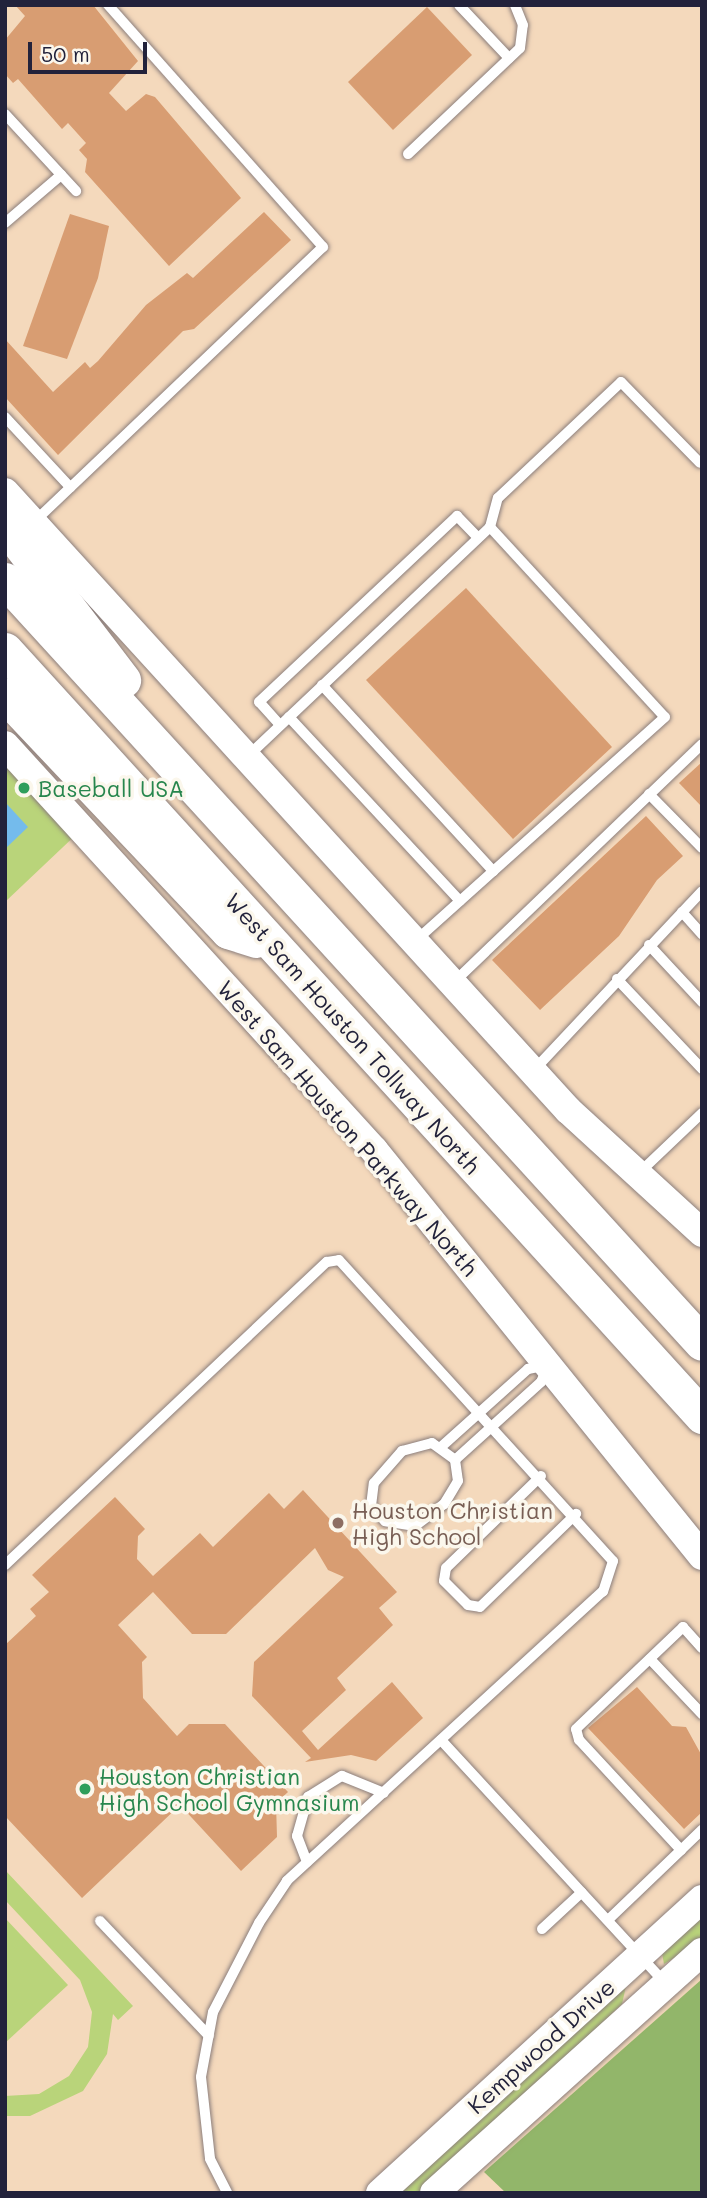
<!DOCTYPE html>
<html>
<head>
<meta charset="utf-8">
<style>
  body { margin:0 }
  #map { position:relative; width:707px; height:2198px; overflow:hidden; background:#f4d9bc; font-family:Mali,sans-serif }
  div>[style] { position:absolute }
  .green>* { inset:0; background:#b9d47a }
  .forest>* { inset:0; background:#92b66a }
  .water>* { inset:0; background:#74bbec }
  .building>* { inset:0; background:#d89d72 }
  .roads { filter:drop-shadow(0 0 2px #8b7e7c) drop-shadow(0 0 2px #8b7e7c) }
  .service>* { height:10px; margin:-5px; padding:0 5px; transform-origin:5px; border-radius:5px; background:#fff }
  .secondary>* { height:28px; margin:-14px; padding:0 14px; transform-origin:14px; border-radius:14px; background:#fff }
  .motorway>* { height:35px; margin:-17.5px; padding:0 17.5px; transform-origin:17.5px; border-radius:17.5px; background:#fff }
  .dots>* { width:19px; height:19px; translate:-50% -50%; box-sizing:border-box; border:4px solid #fbf7ec; border-radius:50% }
  span { translate:-50% -50%; white-space:nowrap; text-align:center; line-height:1.15; -webkit-text-stroke:7px #fbf7ec; paint-order:stroke }
  .leisure-label { font-size:23px; color:#27864d }
  .left { translate:0 -50%; text-align:left }
  .street-label { font-size:23px; color:#22223b }
  .education-label { font-size:23px; color:#785e54 }
  .frame { position:absolute; inset:0; border:7px solid #22223b; pointer-events:none }
  .scale { position:absolute; left:28px; top:42px; width:119px; height:32px; box-sizing:border-box; border:4px solid #22223b; border-top:0; padding-left:9px; font-size:21px; line-height:24px; white-space:nowrap; color:#22223b; -webkit-text-stroke:5px #fbf7ec; paint-order:stroke }
</style>
</head>
<body>
<div id="map">
  <div class="green">
    <i style="clip-path:polygon(5px 745px,81px 830px,5px 902px)"></i>
    <i style="clip-path:polygon(5px 1870px,133px 2006px,118px 2020px,113px 2014px,107px 2054px,83px 2091px,30px 2116px,5px 2116px,5px 2096px,39px 2094px,69px 2076px,88px 2047px,92px 2012px,80px 1980px,5px 1900px)"></i>
    <i style="clip-path:polygon(702px 1911px,702px 1941px,664px 1964px,662px 1953px)"></i>
    <i style="clip-path:polygon(5px 1918px,68px 1985px,5px 2043px)"></i>
    <i style="clip-path:polygon(626px 1986px,622px 2004px,425px 2193px,391px 2193px)"></i>
  </div>
  <div class="forest">
    <i style="clip-path:polygon(702px 1979px,702px 2193px,506px 2193px,484px 2172px)"></i>
  </div>
  <div class="water">
    <i style="clip-path:polygon(5px 802px,28px 827px,5px 849px)"></i>
  </div>
  <div class="building">
    <i style="clip-path:polygon(15px 5px,93px 5px,138px 61px,109px 93px,126px 111px,146px 94px,155px 97px,241px 198px,169px 266px,85px 172px,87px 159px,79px 150px,86px 143px,68px 123px,62px 129px,18px 79px,13px 83px,5px 74px,5px 40px,25px 16px)"></i>
    <i style="clip-path:polygon(427px 7px,472px 55px,393px 130px,348px 82px)"></i>
    <i style="clip-path:polygon(264px 212px,291px 240px,194px 329px,183px 331px,58px 455px,5px 397px,5px 339px,53px 392px,85px 362px,90px 368px,98px 361px,146px 305px,187px 273px,193px 278px)"></i>
    <i style="clip-path:polygon(70px 214px,109px 226px,98px 278px,67px 359px,23px 346px)"></i>
    <i style="clip-path:polygon(466px 588px,612px 747px,513px 839px,366px 680px)"></i>
    <i style="clip-path:polygon(702px 762px,702px 807px,679px 783px)"></i>
    <i style="clip-path:polygon(646px 816px,683px 856px,657px 880px,619px 936px,540px 1010px,492px 960px)"></i>
    <i style="clip-path:polygon(303px 1490px,397px 1592px,379px 1608px,393px 1625px,337px 1678px,346px 1690px,302px 1731px,318px 1750px,392px 1682px,423px 1718px,376px 1761px,351px 1755px,305px 1762px,311px 1758px,252px 1696px,254px 1662px,344px 1577px,328px 1570px,315px 1548px,226px 1634px,192px 1634px,153px 1592px,118px 1625px,147px 1657px,142px 1662px,143px 1698px,177px 1736px,189px 1724px,225px 1724px,288px 1792px,276px 1803px,277px 1837px,241px 1871px,180px 1805px,82px 1898px,5px 1816px,5px 1645px,36px 1616px,30px 1609px,49px 1592px,32px 1575px,115px 1497px,145px 1529px,138px 1536px,137px 1559px,153px 1576px,200px 1533px,213px 1547px,269px 1493px,284px 1509px)"></i>
    <i style="clip-path:polygon(637px 1687px,672px 1726px,686px 1727px,702px 1756px,702px 1812px,684px 1829px,588px 1728px)"></i>
  </div>
  <div class="roads">
    <div class="service">
      <i style="left:459px;top:5px;width:73px;rotate:46.7deg"></i>
      <i style="left:5px;top:114px;width:105px;rotate:47.3deg"></i>
      <i style="left:408px;top:154px;width:154px;rotate:-43.4deg"></i>
      <i style="left:520px;top:48px;width:23px;rotate:-83deg"></i>
      <i style="left:523px;top:25px;width:22px;rotate:-112deg"></i>
      <i style="left:5px;top:223px;width:74px;rotate:-40.6deg"></i>
      <i style="left:5px;top:417px;width:96px;rotate:47.1deg"></i>
      <i style="left:34px;top:522px;width:399px;rotate:-43.6deg"></i>
      <i style="left:323px;top:247px;width:324px;rotate:-131.6deg"></i>
      <i style="left:490px;top:527px;width:30px;rotate:-75deg"></i>
      <i style="left:498px;top:498px;width:169px;rotate:-43.3deg"></i>
      <i style="left:621px;top:382px;width:113px;rotate:45.7deg"></i>
      <i style="left:322px;top:685px;width:253px;rotate:47.4deg"></i>
      <i style="left:289px;top:717px;width:251px;rotate:47.1deg"></i>
      <i style="left:280px;top:725px;width:31px;rotate:-132deg"></i>
      <i style="left:259px;top:702px;width:272px;rotate:-43.2deg"></i>
      <i style="left:457px;top:516px;width:30px;rotate:46deg"></i>
      <i style="left:248px;top:756px;width:333px;rotate:-43.4deg"></i>
      <i style="left:490px;top:527px;width:258px;rotate:47.4deg"></i>
      <i style="left:665px;top:717px;width:336px;rotate:138.1deg"></i>
      <i style="left:649px;top:794px;width:76px;rotate:45.5deg"></i>
      <i style="left:682px;top:912px;width:30px;rotate:48deg"></i>
      <i style="left:649px;top:945px;width:78px;rotate:47.1deg"></i>
      <i style="left:617px;top:979px;width:124px;rotate:46.6deg"></i>
      <i style="left:453px;top:983px;width:345px;rotate:-43.8deg"></i>
      <i style="left:535px;top:1069px;width:244px;rotate:-46.8deg"></i>
      <i style="left:639px;top:1173px;width:87px;rotate:-43.6deg"></i>
      <i style="left:432px;top:1443px;width:29px;rotate:36deg"></i>
      <i style="left:455px;top:1460px;width:21px;rotate:82deg"></i>
      <i style="left:458px;top:1481px;width:27px;rotate:121deg"></i>
      <i style="left:444px;top:1504px;width:36px;rotate:143deg"></i>
      <i style="left:415px;top:1526px;width:30px;rotate:-171deg"></i>
      <i style="left:385px;top:1521px;width:21px;rotate:-133deg"></i>
      <i style="left:371px;top:1506px;width:23px;rotate:-83deg"></i>
      <i style="left:374px;top:1483px;width:43px;rotate:-48.8deg"></i>
      <i style="left:402px;top:1451px;width:31px;rotate:-15deg"></i>
      <i style="left:441px;top:1447px;width:117px;rotate:-41.9deg"></i>
      <i style="left:528px;top:1369px;width:20px;rotate:-11deg"></i>
      <i style="left:548px;top:1365px;width:18px;rotate:112deg"></i>
      <i style="left:541px;top:1382px;width:116px;rotate:137.8deg"></i>
      <i style="left:541px;top:1476px;width:132px;rotate:135.9deg"></i>
      <i style="left:446px;top:1568px;width:13px;rotate:99deg"></i>
      <i style="left:444px;top:1581px;width:34px;rotate:45deg"></i>
      <i style="left:468px;top:1605px;width:12px;rotate:9deg"></i>
      <i style="left:480px;top:1607px;width:134px;rotate:-44.1deg"></i>
      <i style="left:5px;top:1565px;width:442px;rotate:-43.3deg"></i>
      <i style="left:327px;top:1262px;width:12px;rotate:-9deg"></i>
      <i style="left:339px;top:1260px;width:407px;rotate:47.7deg"></i>
      <i style="left:613px;top:1561px;width:32px;rotate:108deg"></i>
      <i style="left:603px;top:1591px;width:429px;rotate:137.5deg"></i>
      <i style="left:287px;top:1881px;width:50px;rotate:123.7deg"></i>
      <i style="left:259px;top:1923px;width:100px;rotate:117.3deg"></i>
      <i style="left:213px;top:2012px;width:66px;rotate:100.5deg"></i>
      <i style="left:201px;top:2077px;width:82px;rotate:83.7deg"></i>
      <i style="left:210px;top:2159px;width:38px;rotate:63deg"></i>
      <i style="left:650px;top:1659px;width:76px;rotate:46.6deg"></i>
      <i style="left:441px;top:1740px;width:330px;rotate:47.3deg"></i>
      <i style="left:681px;top:1850px;width:29px;rotate:-44deg"></i>
      <i style="left:307px;top:1862px;width:28px;rotate:-111deg"></i>
      <i style="left:297px;top:1836px;width:41px;rotate:-74.2deg"></i>
      <i style="left:308px;top:1797px;width:40px;rotate:-32deg"></i>
      <i style="left:342px;top:1776px;width:45px;rotate:22deg"></i>
      <i style="left:608px;top:1920px;width:101px;rotate:-43.8deg"></i>
      <i style="left:681px;top:1850px;width:150px;rotate:-132.8deg"></i>
      <i style="left:579px;top:1740px;width:11px;rotate:-105deg"></i>
      <i style="left:576px;top:1729px;width:148px;rotate:-43.6deg"></i>
      <i style="left:683px;top:1627px;width:28px;rotate:48deg"></i>
      <i style="left:100px;top:1921px;width:158px;rotate:46.5deg"></i>
      <i style="left:542px;top:1929px;width:54px;rotate:-42.8deg"></i>
    </div>
    <div class="secondary">
      <i style="left:5px;top:492px;width:836px;rotate:47.67deg"></i>
      <i style="left:568px;top:1110px;width:182px;rotate:42.5deg"></i>
      <i style="left:5px;top:745px;width:548px;rotate:47.66deg"></i>
      <i style="left:374px;top:1150px;width:522px;rotate:51.07deg"></i>
      <i style="left:380px;top:2193px;width:436px;rotate:-42.4deg"></i>
      <i style="left:434px;top:2193px;width:360px;rotate:-42deg"></i>
    </div>
    <div class="motorway">
      <i style="left:5px;top:525px;width:195px;rotate:52.7deg"></i>
      <i style="left:5px;top:580px;width:1033px;rotate:47.59deg"></i>
      <i style="left:5px;top:650px;width:1036px;rotate:47.7deg"></i>
      <i style="left:5px;top:695px;width:325px;rotate:46.6deg"></i>
      <i style="left:228px;top:931px;width:29px;rotate:18deg"></i>
    </div>
  </div>
  <div class="dots">
    <i style="left:24px;top:788px;background:#2e9e5b"></i>
    <i style="left:338px;top:1523px;background:#8d6e63"></i>
    <i style="left:85px;top:1789px;background:#2e9e5b"></i>
  </div>
  <div class="leisure-label">
    <span class="left" style="left:38px;top:788px">Baseball USA</span>
    <span class="left" style="left:99px;top:1789px">Houston Christian<br>High School Gymnasium</span>
  </div>
  <div class="street-label">
    <span style="left:353px;top:1033px;rotate:48deg">West Sam Houston Tollway North</span>
    <span style="left:348px;top:1128px;rotate:49deg">West Sam Houston Parkway North</span>
    <span style="left:541px;top:2046px;rotate:-42deg">Kempwood Drive</span>
  </div>
  <div class="education-label">
    <span class="left" style="left:352px;top:1523px">Houston Christian<br>High School</span>
  </div>
  <div class="frame"></div>
  <div class="scale">50 m</div>
</div>
</body>
</html>
